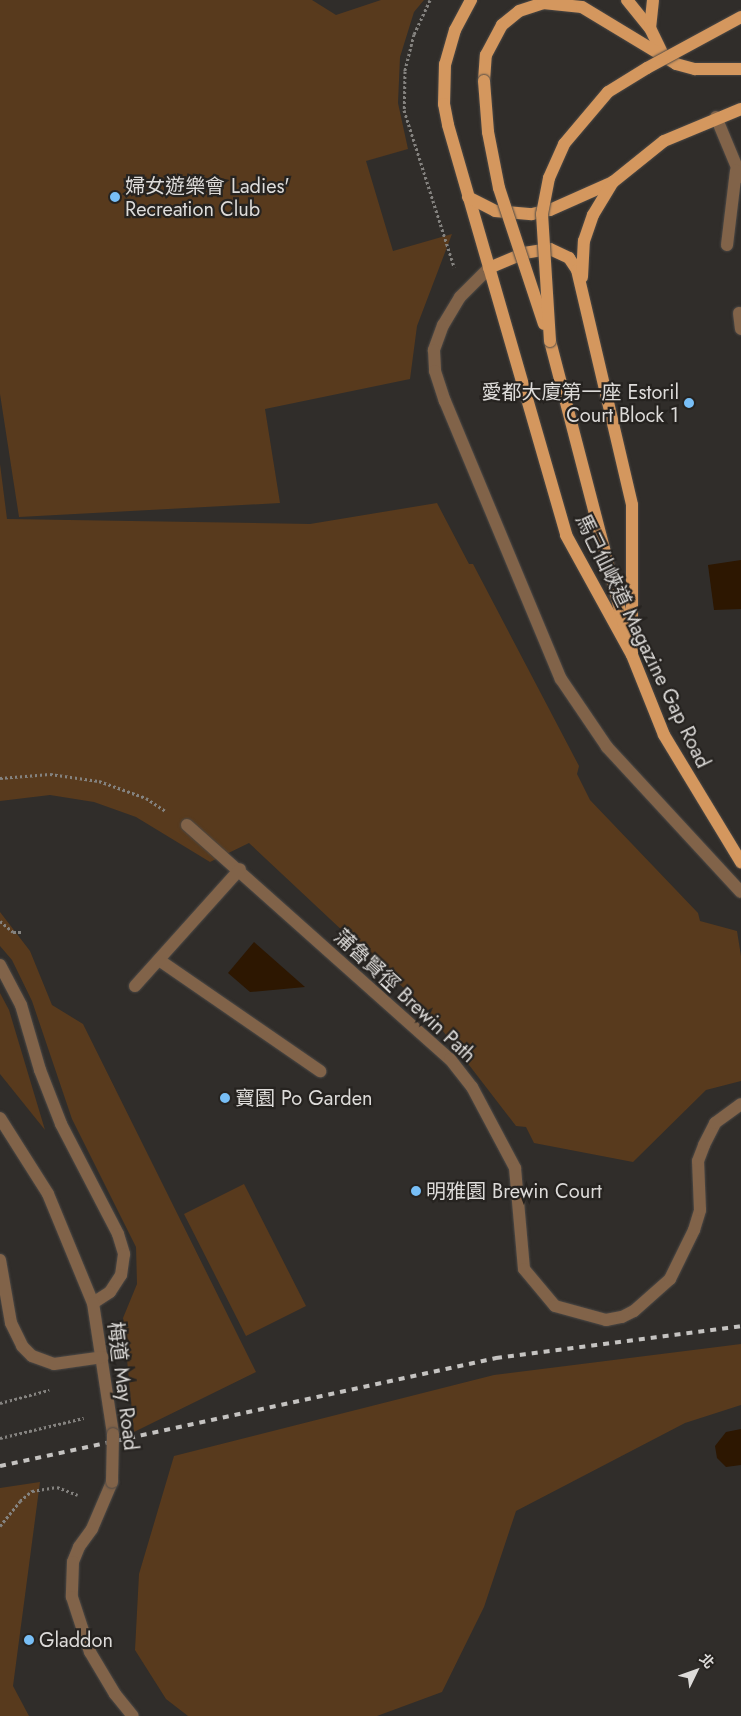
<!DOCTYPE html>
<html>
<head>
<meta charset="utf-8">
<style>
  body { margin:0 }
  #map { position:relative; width:741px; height:1716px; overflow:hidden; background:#302d2a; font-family:Jost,"Noto Sans TC",sans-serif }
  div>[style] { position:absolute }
  .green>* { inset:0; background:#583a1d }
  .water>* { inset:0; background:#2d1701 }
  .path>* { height:3px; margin-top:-1.5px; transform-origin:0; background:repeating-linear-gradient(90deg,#84827f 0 2.5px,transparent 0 5px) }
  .roads { filter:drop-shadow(0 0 1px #4c4946) drop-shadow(0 0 1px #4c4946) }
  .minor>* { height:12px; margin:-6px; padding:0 6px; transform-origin:6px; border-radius:6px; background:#816349 }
  .major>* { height:12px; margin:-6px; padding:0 6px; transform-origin:6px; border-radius:6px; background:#d4975e }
  .rail>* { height:4px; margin-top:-2px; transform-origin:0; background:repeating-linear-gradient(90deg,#c5c3c1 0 6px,transparent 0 12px) }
  .bridges { filter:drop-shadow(0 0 1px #4c4946) drop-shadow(0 0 1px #4c4946) }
  .minor-bridge>* { height:12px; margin:-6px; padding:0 6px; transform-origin:6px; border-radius:6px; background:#816349 }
  .major-bridge>* { height:12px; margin:-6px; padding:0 6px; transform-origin:6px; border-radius:6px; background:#d4975e }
  .dots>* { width:14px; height:14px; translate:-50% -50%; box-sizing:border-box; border:2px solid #262320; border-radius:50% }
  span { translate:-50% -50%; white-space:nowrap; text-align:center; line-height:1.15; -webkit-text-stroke:4.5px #262320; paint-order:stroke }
  .poi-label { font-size:20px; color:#dddbd9 }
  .left { translate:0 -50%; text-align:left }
  .right { translate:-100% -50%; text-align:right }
  .street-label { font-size:20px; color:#dddbd9 }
  .north { position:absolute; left:671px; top:1646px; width:50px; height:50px; -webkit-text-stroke:4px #262320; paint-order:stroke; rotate:48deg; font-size:14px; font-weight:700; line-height:20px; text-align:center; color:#dddbd9 }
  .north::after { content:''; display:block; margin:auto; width:18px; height:22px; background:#dddbd9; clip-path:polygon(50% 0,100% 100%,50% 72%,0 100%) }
</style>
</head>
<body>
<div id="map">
  <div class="green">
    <i style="clip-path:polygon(0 0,312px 0,336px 15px,381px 0,424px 0,414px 12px,400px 57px,398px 103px,408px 149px,366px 161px,393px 251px,452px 234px,417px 326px,410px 379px,265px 409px,280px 503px,19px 517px,0 394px)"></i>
    <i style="clip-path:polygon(0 464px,7px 519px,310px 524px,437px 503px,469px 564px,473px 564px,579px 766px,577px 774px,590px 800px,698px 913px,700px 921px,737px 931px,741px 956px,741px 1081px,706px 1090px,633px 1162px,534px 1143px,526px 1127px,516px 1126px,426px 1009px,249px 843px,210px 862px,136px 817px,94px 802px,50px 795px,0 801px)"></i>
    <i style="clip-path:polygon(0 912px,30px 951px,52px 1005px,83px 1024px,256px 1372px,134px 1432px,123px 1318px,137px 1284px,136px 1247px,72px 1119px,32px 1001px,12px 960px,0 946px)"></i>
    <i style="clip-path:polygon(0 993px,9px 1010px,45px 1130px,0 1074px)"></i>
    <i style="clip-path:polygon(244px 1184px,306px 1306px,246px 1336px,184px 1214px)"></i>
    <i style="clip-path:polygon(741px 1344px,741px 1405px,685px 1423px,516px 1511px,484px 1607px,442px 1692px,377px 1716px,188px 1716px,166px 1699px,135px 1650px,139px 1574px,174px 1456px,494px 1375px)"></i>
    <i style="clip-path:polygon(40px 1482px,13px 1686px,29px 1716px,0 1716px,0 1488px)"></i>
  </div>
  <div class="water">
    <i style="clip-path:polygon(741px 560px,741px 609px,714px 610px,708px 565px)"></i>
    <i style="clip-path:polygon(254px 942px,305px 987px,250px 992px,228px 973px)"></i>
    <i style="clip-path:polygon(741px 1429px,741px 1465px,726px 1467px,717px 1458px,715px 1446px,726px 1432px)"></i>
  </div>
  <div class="path">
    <i style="left:430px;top:0;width:38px;rotate:115deg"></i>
    <i style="left:414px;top:34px;width:38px;rotate:104deg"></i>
    <i style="left:405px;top:71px;width:39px;rotate:91deg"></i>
    <i style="left:404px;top:110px;width:165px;rotate:72.3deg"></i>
    <i style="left:0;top:778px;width:50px;rotate:-4.6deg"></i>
    <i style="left:50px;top:774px;width:49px;rotate:8.1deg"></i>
    <i style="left:99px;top:781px;width:50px;rotate:19.9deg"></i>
    <i style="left:146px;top:798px;width:23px;rotate:34deg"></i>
    <i style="left:0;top:921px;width:17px;rotate:40deg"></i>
    <i style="left:13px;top:932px;width:10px"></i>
    <i style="left:0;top:1403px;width:51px;rotate:-14.9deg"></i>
    <i style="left:0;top:1438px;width:86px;rotate:-13.4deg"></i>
    <i style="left:0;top:1526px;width:32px;rotate:-51deg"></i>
    <i style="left:20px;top:1501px;width:16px;rotate:-40deg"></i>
    <i style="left:32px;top:1491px;width:25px;rotate:-9deg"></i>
    <i style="left:57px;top:1487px;width:22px;rotate:21deg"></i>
  </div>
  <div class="roads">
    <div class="minor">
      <i style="left:716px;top:117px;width:65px;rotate:67.4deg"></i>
      <i style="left:727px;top:245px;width:75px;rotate:-83.1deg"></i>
      <i style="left:489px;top:268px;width:41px;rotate:135deg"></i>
      <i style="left:460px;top:297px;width:33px;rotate:121deg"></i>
      <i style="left:443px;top:325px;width:27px;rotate:110deg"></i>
      <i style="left:434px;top:350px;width:21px;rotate:87deg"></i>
      <i style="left:435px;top:371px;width:32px;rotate:72deg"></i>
      <i style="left:445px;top:401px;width:301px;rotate:67.4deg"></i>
      <i style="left:561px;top:679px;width:82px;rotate:55.9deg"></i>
      <i style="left:607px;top:747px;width:197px;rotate:47.3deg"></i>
      <i style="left:739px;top:313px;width:16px;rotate:83deg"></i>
      <i style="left:187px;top:825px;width:352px;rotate:41.7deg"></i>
      <i style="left:450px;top:1059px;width:36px;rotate:52deg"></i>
      <i style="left:472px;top:1087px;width:92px;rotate:62deg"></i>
      <i style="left:515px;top:1168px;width:101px;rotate:84.9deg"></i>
      <i style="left:524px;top:1269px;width:48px;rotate:50deg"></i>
      <i style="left:555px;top:1306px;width:53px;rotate:15.4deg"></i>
      <i style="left:606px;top:1320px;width:16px;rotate:-11deg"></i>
      <i style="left:622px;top:1317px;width:13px;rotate:-27deg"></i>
      <i style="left:634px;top:1311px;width:48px;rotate:-41.6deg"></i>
      <i style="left:670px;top:1279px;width:55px;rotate:-63.9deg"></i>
      <i style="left:694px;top:1230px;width:21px;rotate:-73deg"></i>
      <i style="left:700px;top:1210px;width:49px;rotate:-92.3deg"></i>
      <i style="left:698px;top:1161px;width:17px;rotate:-69deg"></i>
      <i style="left:704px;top:1145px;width:25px;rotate:-63deg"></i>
      <i style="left:715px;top:1123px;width:32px;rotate:-36deg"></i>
      <i style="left:159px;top:960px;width:196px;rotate:34.6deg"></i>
      <i style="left:0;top:965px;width:45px;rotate:62.3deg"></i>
      <i style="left:21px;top:1005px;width:68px;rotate:73.7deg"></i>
      <i style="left:40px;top:1070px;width:58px;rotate:68.7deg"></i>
      <i style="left:61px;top:1124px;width:124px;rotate:62.6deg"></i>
      <i style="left:118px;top:1234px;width:21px;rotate:73deg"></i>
      <i style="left:124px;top:1254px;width:21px;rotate:98deg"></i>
      <i style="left:121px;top:1275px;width:20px;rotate:123deg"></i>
      <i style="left:110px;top:1292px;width:20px;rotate:147deg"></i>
      <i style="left:135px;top:986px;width:157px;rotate:-48.1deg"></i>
      <i style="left:0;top:1118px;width:90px;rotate:57.7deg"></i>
      <i style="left:48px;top:1194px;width:118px;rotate:67.6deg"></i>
      <i style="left:93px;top:1303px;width:133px;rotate:81.3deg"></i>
      <i style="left:0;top:1260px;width:64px;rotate:80.1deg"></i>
      <i style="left:11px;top:1323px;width:25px;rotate:64deg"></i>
      <i style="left:22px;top:1346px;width:14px;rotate:45deg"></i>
      <i style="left:32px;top:1356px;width:23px;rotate:20deg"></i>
      <i style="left:54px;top:1364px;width:49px;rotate:-8.1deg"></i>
      <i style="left:112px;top:1482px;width:51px;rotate:113.1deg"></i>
      <i style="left:92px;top:1529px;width:22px;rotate:126deg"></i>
      <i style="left:79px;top:1547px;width:16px;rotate:112deg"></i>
      <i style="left:73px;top:1562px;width:35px;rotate:92deg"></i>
      <i style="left:72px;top:1597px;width:58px;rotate:71.9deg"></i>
      <i style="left:90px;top:1652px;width:49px;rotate:59.2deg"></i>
      <i style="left:115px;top:1694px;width:28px;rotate:51deg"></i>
    </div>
    <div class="major">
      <i style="left:471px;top:0;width:34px;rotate:118deg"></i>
      <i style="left:455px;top:30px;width:35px;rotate:106deg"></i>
      <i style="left:445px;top:64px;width:40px;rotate:91.4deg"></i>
      <i style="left:444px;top:104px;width:21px;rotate:79deg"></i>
      <i style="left:448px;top:125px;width:427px;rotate:73.9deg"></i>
      <i style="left:566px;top:535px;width:137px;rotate:61.2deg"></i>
      <i style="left:632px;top:655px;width:86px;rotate:68.2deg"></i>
      <i style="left:664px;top:735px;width:149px;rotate:58.8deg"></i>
      <i style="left:627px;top:0;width:36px;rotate:51deg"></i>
      <i style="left:653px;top:0;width:28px;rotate:96deg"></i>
      <i style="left:650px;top:28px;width:32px;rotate:64deg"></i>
      <i style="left:484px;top:81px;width:26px;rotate:-86deg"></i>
      <i style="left:486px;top:55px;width:34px;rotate:-62deg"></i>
      <i style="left:502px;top:25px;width:22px;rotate:-39deg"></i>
      <i style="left:519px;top:11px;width:25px;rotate:-18deg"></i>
      <i style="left:543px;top:3px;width:39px;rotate:6deg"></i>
      <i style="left:582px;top:7px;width:110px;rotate:31.2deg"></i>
      <i style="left:676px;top:64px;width:20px;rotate:15deg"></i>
      <i style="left:695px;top:69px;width:46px"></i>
      <i style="left:468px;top:197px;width:30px;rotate:27deg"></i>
      <i style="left:495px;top:211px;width:37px;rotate:5deg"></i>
      <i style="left:532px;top:214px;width:18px;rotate:-13deg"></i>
      <i style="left:550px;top:210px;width:69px;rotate:-24deg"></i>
      <i style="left:613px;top:182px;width:65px;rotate:-38.8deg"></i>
      <i style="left:664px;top:141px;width:83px;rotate:-22.6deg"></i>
      <i style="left:489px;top:268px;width:38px;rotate:-23deg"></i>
      <i style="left:524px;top:253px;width:26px;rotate:-9deg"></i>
      <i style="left:550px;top:249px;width:21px;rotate:25deg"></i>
      <i style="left:569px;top:258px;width:14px;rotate:56deg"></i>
      <i style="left:577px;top:270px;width:241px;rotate:76.8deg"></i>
      <i style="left:632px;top:505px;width:148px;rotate:90deg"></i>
      <i style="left:582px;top:277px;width:36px;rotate:-87deg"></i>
      <i style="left:584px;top:241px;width:28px;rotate:-71deg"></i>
      <i style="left:593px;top:215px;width:39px;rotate:-59deg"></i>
      <i style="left:550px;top:341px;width:305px;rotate:75.4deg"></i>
    </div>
  </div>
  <div class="rail">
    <i style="left:0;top:1466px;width:508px;rotate:-12.28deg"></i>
    <i style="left:496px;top:1358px;width:247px;rotate:-7.4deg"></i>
  </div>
  <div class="bridges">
    <div class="minor-bridge">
      <i style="left:112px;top:1482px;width:48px;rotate:-88.8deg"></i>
    </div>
    <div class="major-bridge">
      <i style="left:484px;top:81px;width:51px;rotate:85.5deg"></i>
      <i style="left:488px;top:132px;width:57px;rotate:78.9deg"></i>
      <i style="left:499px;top:188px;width:143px;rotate:71.7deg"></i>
      <i style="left:550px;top:341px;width:127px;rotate:-93.6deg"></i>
      <i style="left:542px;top:214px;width:37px;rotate:-79deg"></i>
      <i style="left:549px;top:178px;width:37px;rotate:-66deg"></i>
      <i style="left:564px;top:144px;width:68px;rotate:-49.8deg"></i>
      <i style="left:608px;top:92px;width:46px;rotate:-31.6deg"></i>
      <i style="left:647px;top:68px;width:107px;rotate:-28.5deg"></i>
    </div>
  </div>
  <div class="dots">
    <i style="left:115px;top:197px;background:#78bff7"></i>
    <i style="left:689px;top:403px;background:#78bff7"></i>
    <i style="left:225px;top:1098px;background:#78bff7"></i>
    <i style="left:416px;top:1191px;background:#78bff7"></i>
    <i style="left:29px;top:1640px;background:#78bff7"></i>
  </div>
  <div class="poi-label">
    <span class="left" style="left:125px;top:198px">婦女遊樂會 Ladies'<br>Recreation Club</span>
    <span class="right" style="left:679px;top:404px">愛都大廈第一座 Estoril<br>Court Block 1</span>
    <span class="left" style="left:235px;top:1098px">寶園 Po Garden</span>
    <span class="left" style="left:426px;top:1191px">明雅園 Brewin Court</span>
    <span class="left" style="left:39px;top:1640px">Gladdon</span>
  </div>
  <div class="street-label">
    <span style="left:643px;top:641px;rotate:64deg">馬己仙峽道 Magazine Gap Road</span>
    <span style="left:405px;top:996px;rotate:43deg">蒲魯賢徑 Brewin Path</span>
    <span style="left:123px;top:1386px;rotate:83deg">梅道 May Road</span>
  </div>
  <div class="north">北</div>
</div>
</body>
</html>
